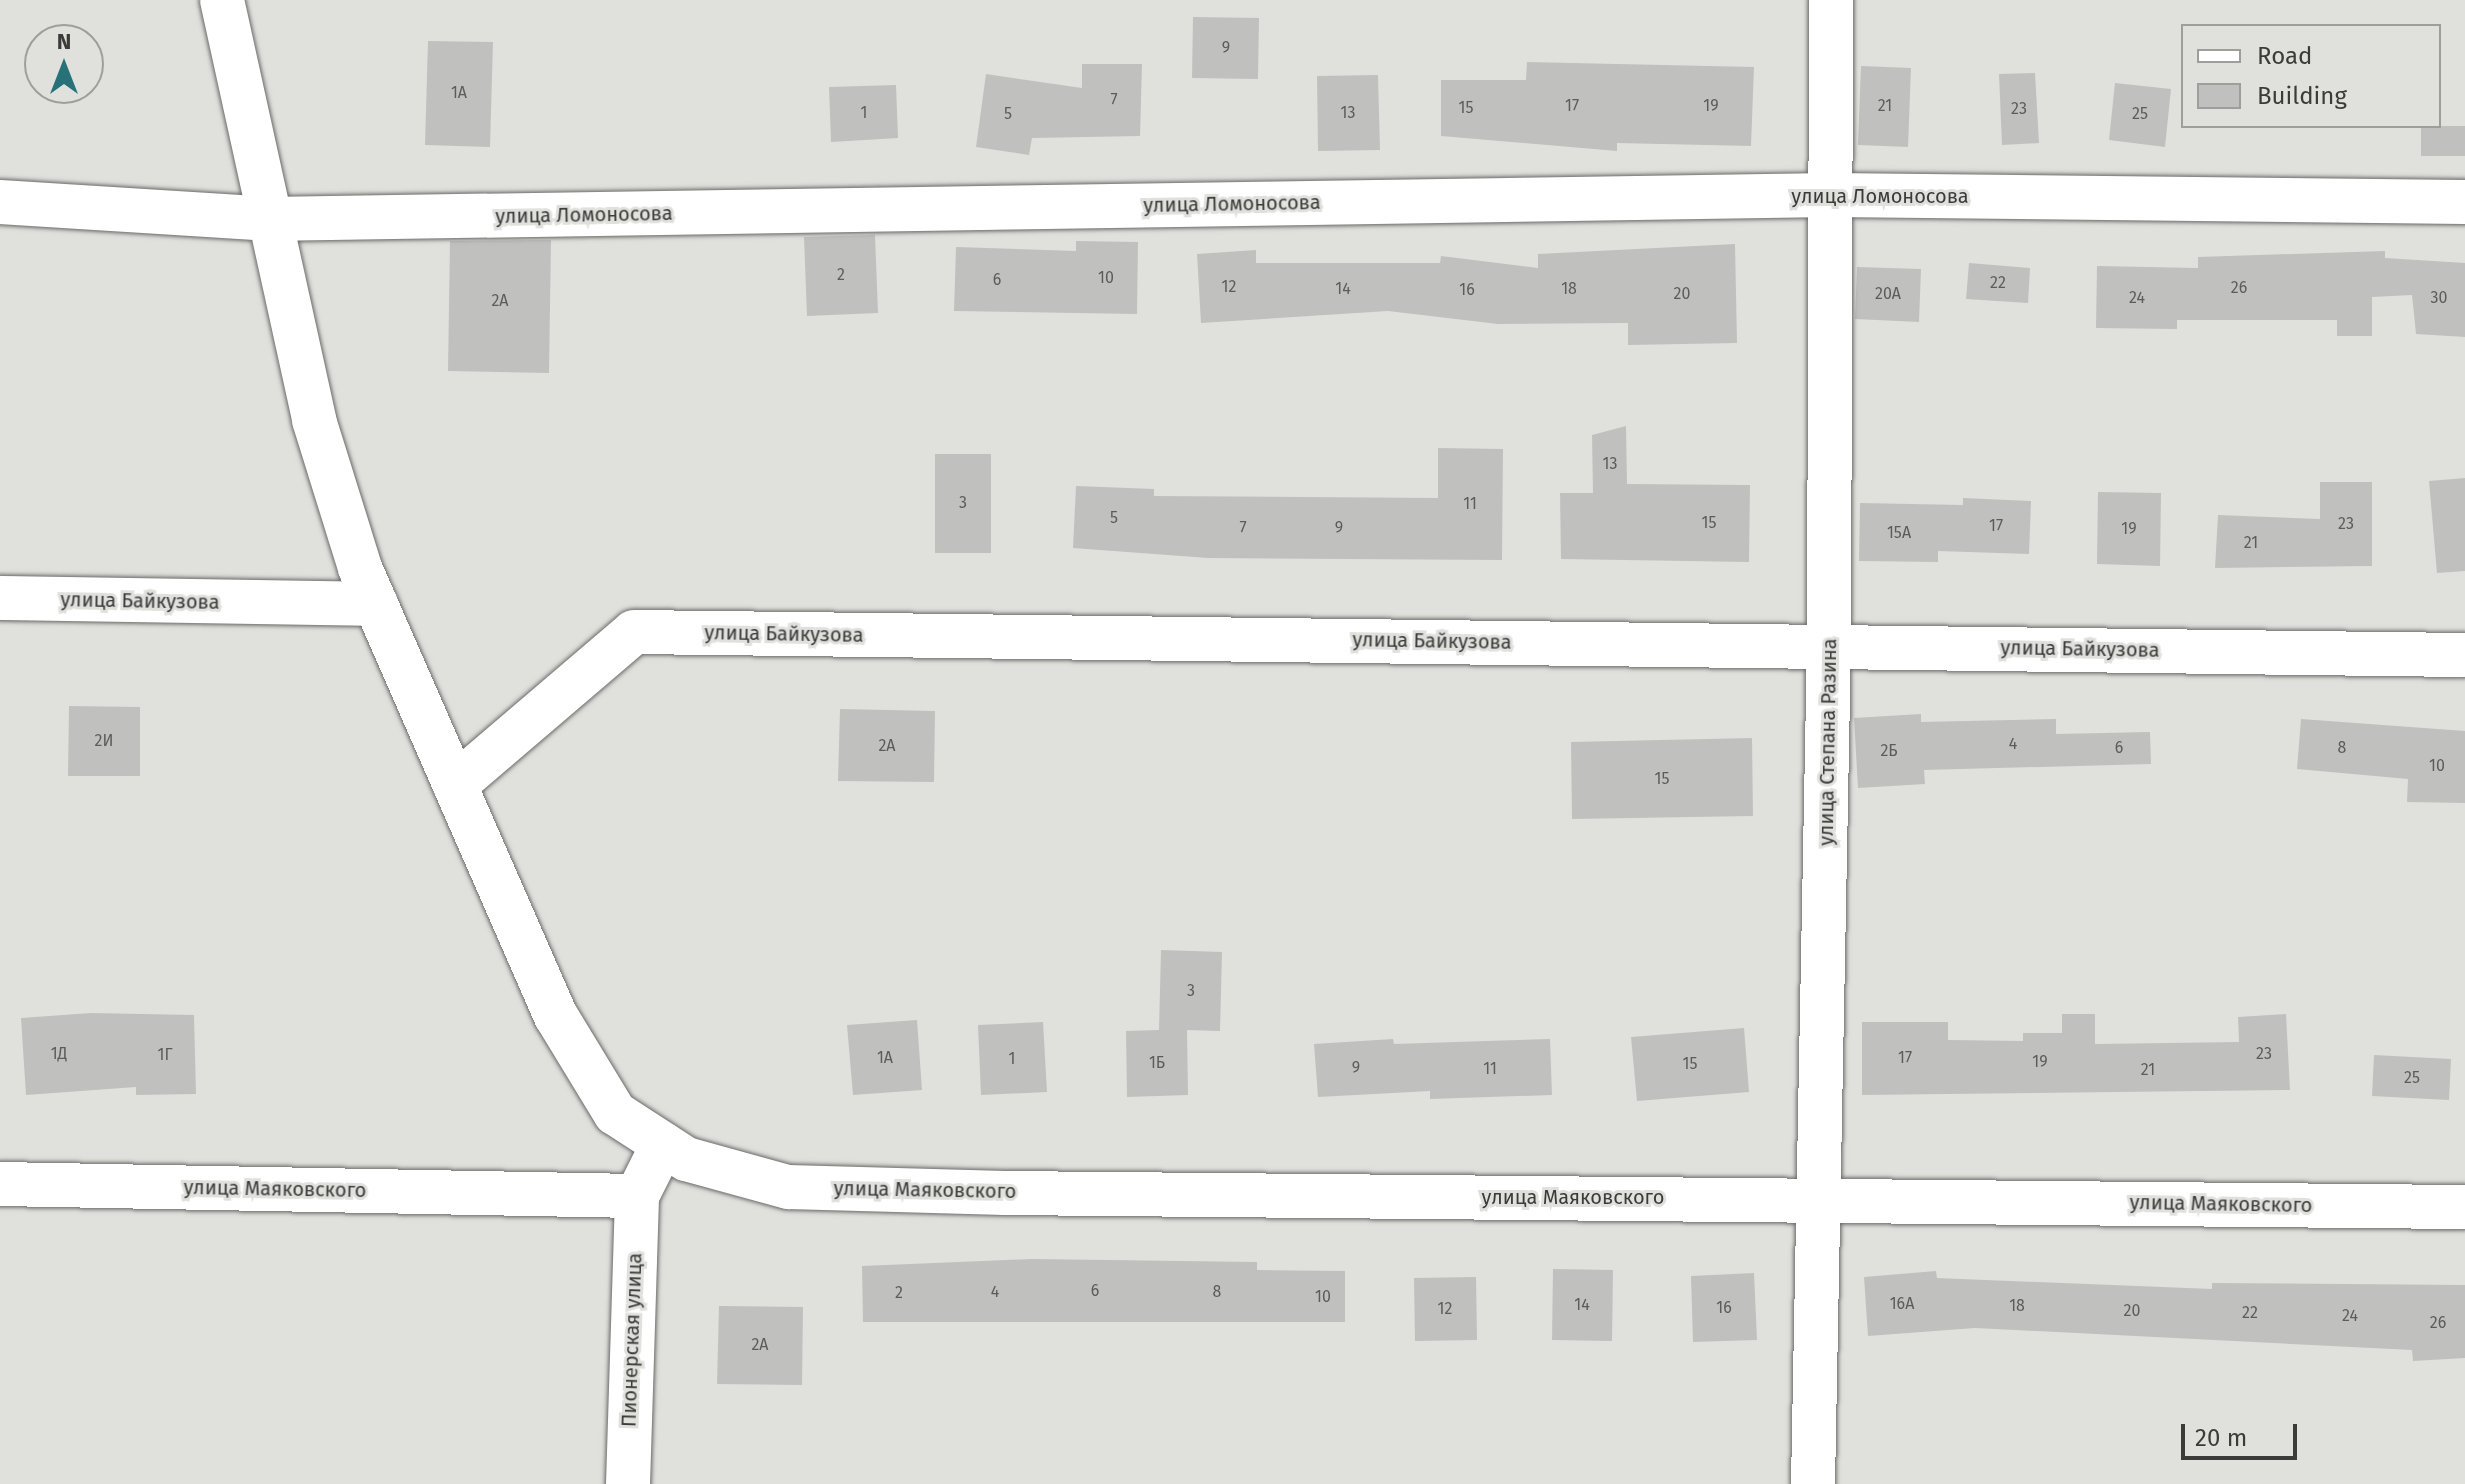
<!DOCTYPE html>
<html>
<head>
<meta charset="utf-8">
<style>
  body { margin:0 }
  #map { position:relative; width:2465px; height:1484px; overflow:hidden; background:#e0e0dd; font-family:"Fira Sans",sans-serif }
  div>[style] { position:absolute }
  .building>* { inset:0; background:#c0c1bf }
  .roads { filter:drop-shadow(0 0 2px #6a6b68) drop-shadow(0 0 2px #6a6b68) }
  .minor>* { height:44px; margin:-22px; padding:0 22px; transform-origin:22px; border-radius:22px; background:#fff }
  .tertiary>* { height:44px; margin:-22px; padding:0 22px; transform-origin:22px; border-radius:22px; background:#fff }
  span { translate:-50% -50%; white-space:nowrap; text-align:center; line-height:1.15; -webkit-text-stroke:6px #e0e0dd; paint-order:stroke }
  .number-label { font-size:16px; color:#5c5c5b }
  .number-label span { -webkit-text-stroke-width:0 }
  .street-label { font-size:20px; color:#3b3b3a }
  .legend { position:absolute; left:2181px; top:24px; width:260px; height:104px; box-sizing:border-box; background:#e0e0dd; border:2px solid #9e9e9c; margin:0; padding:10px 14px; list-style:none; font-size:24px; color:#3b3b3a }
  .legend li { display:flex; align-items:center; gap:16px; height:40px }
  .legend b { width:40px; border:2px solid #9e9e9c }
  .north { position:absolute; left:24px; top:24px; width:80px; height:80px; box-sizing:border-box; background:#e0e0dd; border:2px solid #9e9e9c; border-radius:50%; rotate:0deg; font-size:22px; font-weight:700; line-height:32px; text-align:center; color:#3b3b3a }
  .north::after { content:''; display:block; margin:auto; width:28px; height:36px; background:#277179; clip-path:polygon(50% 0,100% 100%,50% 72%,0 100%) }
  .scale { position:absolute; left:2181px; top:1424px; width:116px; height:36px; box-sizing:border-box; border:4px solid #3b3b3a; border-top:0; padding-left:10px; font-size:24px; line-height:28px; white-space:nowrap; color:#3b3b3a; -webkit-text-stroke:6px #e0e0dd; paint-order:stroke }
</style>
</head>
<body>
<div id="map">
  <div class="building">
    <i style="clip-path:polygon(1193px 17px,1259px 18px,1258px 79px,1192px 78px)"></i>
    <i style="clip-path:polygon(428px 41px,493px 42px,490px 147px,425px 145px)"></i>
    <i style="clip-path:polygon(1527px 62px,1754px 67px,1751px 146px,1617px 143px,1617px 151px,1441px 136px,1441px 80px,1526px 80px)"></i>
    <i style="clip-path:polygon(1082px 64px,1142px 64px,1140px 136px,1032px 138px,1029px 155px,976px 147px,986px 74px,1082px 88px)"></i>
    <i style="clip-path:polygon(1861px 66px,1911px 68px,1908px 147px,1858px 145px)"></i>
    <i style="clip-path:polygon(2035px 73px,2039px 143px,2002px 145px,1999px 74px)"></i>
    <i style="clip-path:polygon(1378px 75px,1380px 150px,1318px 151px,1317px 76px)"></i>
    <i style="clip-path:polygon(2115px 83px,2171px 89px,2165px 147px,2109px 140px)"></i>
    <i style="clip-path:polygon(896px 85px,898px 138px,831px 142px,829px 87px)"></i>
    <i style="clip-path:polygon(2421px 126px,2465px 126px,2465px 156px,2421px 156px)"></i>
    <i style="clip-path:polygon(875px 235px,878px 313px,807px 316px,804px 237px)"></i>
    <i style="clip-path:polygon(551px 240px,549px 373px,448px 371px,450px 241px)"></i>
    <i style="clip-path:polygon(1076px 241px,1138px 242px,1137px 314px,954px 311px,956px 247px,1076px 251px)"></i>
    <i style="clip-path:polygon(1735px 244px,1737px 343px,1628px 345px,1628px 323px,1498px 324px,1388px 311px,1201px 323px,1197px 254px,1256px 250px,1256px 263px,1440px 263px,1441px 256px,1538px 268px,1538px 254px)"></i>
    <i style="clip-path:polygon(2385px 251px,2385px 258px,2465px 263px,2465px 337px,2416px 334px,2412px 295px,2372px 297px,2372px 336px,2337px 336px,2337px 320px,2177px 320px,2177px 329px,2096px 328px,2097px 266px,2198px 268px,2198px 257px)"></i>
    <i style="clip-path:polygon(1969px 263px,2030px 268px,2028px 303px,1966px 299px)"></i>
    <i style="clip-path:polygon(1857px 267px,1921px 269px,1919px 322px,1855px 319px)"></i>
    <i style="clip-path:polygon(1626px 426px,1627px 484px,1750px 485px,1749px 562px,1561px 559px,1560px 493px,1593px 493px,1592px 435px)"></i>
    <i style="clip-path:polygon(1438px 448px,1503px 449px,1502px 560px,1208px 558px,1073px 548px,1076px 486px,1154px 489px,1154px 496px,1438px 498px)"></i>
    <i style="clip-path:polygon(935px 454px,991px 454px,991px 553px,935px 553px)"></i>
    <i style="clip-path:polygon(2465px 478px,2465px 571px,2437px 573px,2429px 481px)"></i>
    <i style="clip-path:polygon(2320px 482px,2372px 482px,2372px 566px,2215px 568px,2218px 515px,2320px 519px)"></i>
    <i style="clip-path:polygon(2098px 492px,2161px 493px,2160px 566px,2097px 564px)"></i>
    <i style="clip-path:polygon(1963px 498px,2031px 501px,2029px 554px,1938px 551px,1938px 562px,1859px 561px,1860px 503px,1963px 505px)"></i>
    <i style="clip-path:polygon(69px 706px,140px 707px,140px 776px,68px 776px)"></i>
    <i style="clip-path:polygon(840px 709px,935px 711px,934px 782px,838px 781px)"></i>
    <i style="clip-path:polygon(1921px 714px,1921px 722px,2056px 719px,2056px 734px,2150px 732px,2151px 764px,1924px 770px,1925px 784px,1858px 788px,1854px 718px)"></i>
    <i style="clip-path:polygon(2301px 719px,2465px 731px,2465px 803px,2407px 802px,2408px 779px,2297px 769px)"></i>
    <i style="clip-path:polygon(1752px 738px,1753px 816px,1572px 819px,1571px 742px)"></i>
    <i style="clip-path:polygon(1161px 950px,1222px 952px,1220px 1031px,1187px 1030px,1188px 1095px,1127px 1097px,1126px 1031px,1159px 1030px)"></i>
    <i style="clip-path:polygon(91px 1013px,194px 1015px,196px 1094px,136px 1095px,136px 1087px,26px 1095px,21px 1018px)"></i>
    <i style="clip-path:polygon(2062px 1014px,2095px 1014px,2095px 1044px,2239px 1042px,2238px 1017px,2286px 1014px,2290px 1090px,1862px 1095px,1862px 1022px,1948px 1022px,1948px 1040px,2023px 1041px,2023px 1033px,2062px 1033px)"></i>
    <i style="clip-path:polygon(917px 1020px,922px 1090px,853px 1095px,847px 1025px)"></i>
    <i style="clip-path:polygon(1043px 1022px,1047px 1092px,981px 1095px,978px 1025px)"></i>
    <i style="clip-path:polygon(1744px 1028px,1749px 1092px,1637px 1101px,1631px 1037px)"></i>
    <i style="clip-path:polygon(1393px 1039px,1394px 1044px,1550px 1039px,1552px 1095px,1430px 1099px,1430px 1091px,1318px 1097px,1314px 1044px)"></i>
    <i style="clip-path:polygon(2374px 1055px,2451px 1059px,2449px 1100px,2372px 1096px)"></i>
    <i style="clip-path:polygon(1032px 1259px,1257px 1262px,1257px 1270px,1345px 1271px,1345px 1322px,863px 1322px,862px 1266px)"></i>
    <i style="clip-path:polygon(1553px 1269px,1613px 1270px,1612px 1341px,1552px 1340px)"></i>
    <i style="clip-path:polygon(1936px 1271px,1937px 1278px,2212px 1289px,2212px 1283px,2465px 1285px,2465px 1358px,2413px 1361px,2412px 1350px,1975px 1328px,1868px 1336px,1864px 1277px)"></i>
    <i style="clip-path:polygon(1754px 1273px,1757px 1340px,1693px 1342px,1691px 1276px)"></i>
    <i style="clip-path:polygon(1476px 1277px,1477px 1340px,1415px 1341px,1414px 1278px)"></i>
    <i style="clip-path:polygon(719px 1306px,803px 1307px,802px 1385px,717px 1384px)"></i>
  </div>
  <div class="roads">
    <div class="minor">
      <i style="left:0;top:202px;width:268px;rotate:3.6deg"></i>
      <i style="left:267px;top:219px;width:1564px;rotate:-0.88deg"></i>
      <i style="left:1831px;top:195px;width:634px;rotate:0.63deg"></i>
      <i style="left:0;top:598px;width:376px;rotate:0.9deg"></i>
      <i style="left:455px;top:785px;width:235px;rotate:-40.5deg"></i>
      <i style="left:634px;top:632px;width:1831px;rotate:0.72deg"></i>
      <i style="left:0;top:1184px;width:637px;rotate:1.08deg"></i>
      <i style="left:637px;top:1196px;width:58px;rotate:-63.4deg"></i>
      <i style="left:628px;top:1484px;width:288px;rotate:-88.2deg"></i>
      <i style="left:1813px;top:1484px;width:839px;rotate:-88.91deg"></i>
      <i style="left:1829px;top:645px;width:645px;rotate:-89.82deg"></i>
    </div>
    <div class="tertiary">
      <i style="left:222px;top:0;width:430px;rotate:77.6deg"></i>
      <i style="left:314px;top:420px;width:155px;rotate:72.7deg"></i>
      <i style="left:360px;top:568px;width:489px;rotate:66.4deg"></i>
      <i style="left:556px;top:1016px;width:114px;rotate:58.7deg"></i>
      <i style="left:615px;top:1113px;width:85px;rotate:32.9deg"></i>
      <i style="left:686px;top:1159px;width:106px;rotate:15.4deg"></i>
      <i style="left:788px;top:1187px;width:217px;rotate:1.6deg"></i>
      <i style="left:1005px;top:1193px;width:1460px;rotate:0.55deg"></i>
    </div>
  </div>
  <div class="number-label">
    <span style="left:1226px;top:48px">9</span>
    <span style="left:459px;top:93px">1А</span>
    <span style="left:1114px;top:100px">7</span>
    <span style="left:1572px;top:106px">17</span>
    <span style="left:1711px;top:106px">19</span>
    <span style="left:1885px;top:106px">21</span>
    <span style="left:1466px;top:108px">15</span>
    <span style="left:2019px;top:109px">23</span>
    <span style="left:864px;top:113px">1</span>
    <span style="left:1348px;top:113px">13</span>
    <span style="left:1008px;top:114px">5</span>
    <span style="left:2140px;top:114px">25</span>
    <span style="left:841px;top:275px">2</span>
    <span style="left:1106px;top:278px">10</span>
    <span style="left:997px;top:280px">6</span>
    <span style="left:1998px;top:283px">22</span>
    <span style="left:1229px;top:287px">12</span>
    <span style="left:2239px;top:288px">26</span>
    <span style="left:1343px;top:289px">14</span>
    <span style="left:1569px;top:289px">18</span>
    <span style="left:1467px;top:290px">16</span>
    <span style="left:1682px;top:294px">20</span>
    <span style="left:1888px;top:294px">20А</span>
    <span style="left:2137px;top:298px">24</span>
    <span style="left:2439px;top:298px">30</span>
    <span style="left:500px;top:301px">2А</span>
    <span style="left:1610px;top:464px">13</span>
    <span style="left:963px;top:503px">3</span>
    <span style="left:1470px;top:504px">11</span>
    <span style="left:1114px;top:518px">5</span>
    <span style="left:1709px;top:523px">15</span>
    <span style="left:2346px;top:524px">23</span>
    <span style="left:1996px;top:526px">17</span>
    <span style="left:1243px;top:528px">7</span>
    <span style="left:1339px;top:528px">9</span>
    <span style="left:2129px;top:529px">19</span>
    <span style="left:1899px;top:533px">15А</span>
    <span style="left:2251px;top:543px">21</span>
    <span style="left:104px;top:741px">2И</span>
    <span style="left:2013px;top:744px">4</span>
    <span style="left:887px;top:746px">2А</span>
    <span style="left:2119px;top:748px">6</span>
    <span style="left:2342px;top:748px">8</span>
    <span style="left:1889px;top:751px">2Б</span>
    <span style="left:2437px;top:766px">10</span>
    <span style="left:1662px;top:779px">15</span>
    <span style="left:1191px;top:991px">3</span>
    <span style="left:59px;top:1054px">1Д</span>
    <span style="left:2264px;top:1054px">23</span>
    <span style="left:165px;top:1055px">1Г</span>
    <span style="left:885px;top:1058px">1А</span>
    <span style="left:1905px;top:1058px">17</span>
    <span style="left:1012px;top:1059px">1</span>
    <span style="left:2040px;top:1062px">19</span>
    <span style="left:1157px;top:1063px">1Б</span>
    <span style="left:1690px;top:1064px">15</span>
    <span style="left:1356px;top:1068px">9</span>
    <span style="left:1490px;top:1069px">11</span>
    <span style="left:2148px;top:1070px">21</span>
    <span style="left:2412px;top:1078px">25</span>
    <span style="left:1095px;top:1291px">6</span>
    <span style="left:995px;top:1292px">4</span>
    <span style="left:1217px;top:1292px">8</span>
    <span style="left:899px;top:1293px">2</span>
    <span style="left:1323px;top:1297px">10</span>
    <span style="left:1902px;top:1304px">16А</span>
    <span style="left:1582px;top:1305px">14</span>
    <span style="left:2017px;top:1306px">18</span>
    <span style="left:1724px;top:1308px">16</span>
    <span style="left:1445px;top:1309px">12</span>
    <span style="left:2132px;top:1311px">20</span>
    <span style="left:2250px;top:1313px">22</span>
    <span style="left:2350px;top:1316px">24</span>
    <span style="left:2438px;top:1323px">26</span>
    <span style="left:760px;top:1345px">2А</span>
  </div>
  <div class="street-label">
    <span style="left:1880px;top:196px">улица Ломоносова</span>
    <span style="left:1232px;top:204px;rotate:-1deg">улица Ломоносова</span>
    <span style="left:584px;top:215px;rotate:-1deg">улица Ломоносова</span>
    <span style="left:140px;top:601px;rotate:1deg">улица Байкузова</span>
    <span style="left:784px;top:634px;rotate:1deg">улица Байкузова</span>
    <span style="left:1432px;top:641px;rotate:1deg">улица Байкузова</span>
    <span style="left:2080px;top:649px;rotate:1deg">улица Байкузова</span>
    <span style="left:1828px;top:742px;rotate:-89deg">улица Степана Разина</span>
    <span style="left:275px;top:1189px;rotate:1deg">улица Маяковского</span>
    <span style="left:925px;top:1190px;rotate:1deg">улица Маяковского</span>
    <span style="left:1573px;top:1197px">улица Маяковского</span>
    <span style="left:2221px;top:1204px;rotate:1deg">улица Маяковского</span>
    <span style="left:632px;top:1340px;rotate:-88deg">Пионерская улица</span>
  </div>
  <ul class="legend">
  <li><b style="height:10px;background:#fff"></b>Road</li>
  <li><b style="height:22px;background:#c0c1bf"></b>Building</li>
  </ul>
  <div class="north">N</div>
  <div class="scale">20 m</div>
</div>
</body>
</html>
